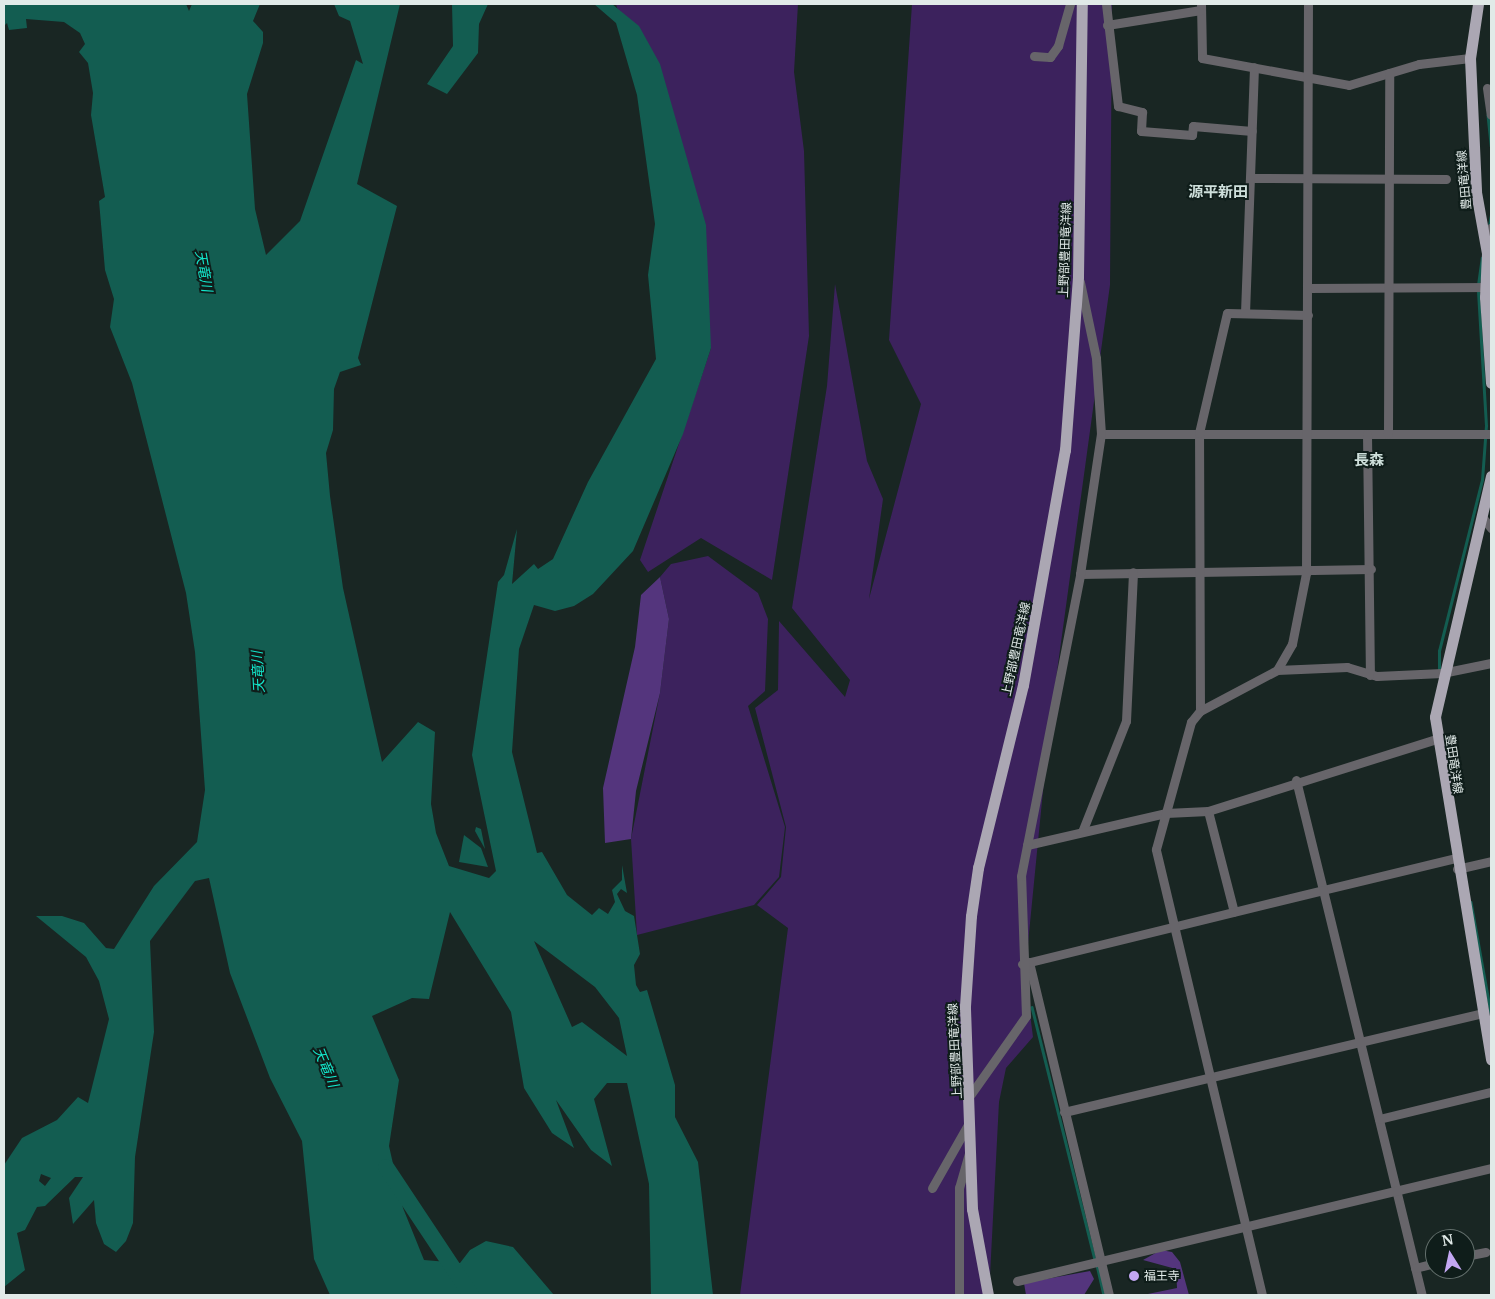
<!DOCTYPE html>
<html>
<head>
<meta charset="utf-8">
<style>
  body { margin:0 }
  #map { position:relative; width:1495px; height:1299px; overflow:hidden; background:#192623; font-family:Merriweather,"Noto Sans JP",serif }
  div>[style] { position:absolute }
  .green>* { inset:0; background:#3c225d }
  .forest>* { inset:0; background:#54357d }
  .water>* { inset:0; background:#135d51 }
  .stream>* { height:2.5px; margin:-1.25px; padding:0 1.25px; transform-origin:1.25px; border-radius:1.25px; background:#135d51 }
  .river>* { height:16px; margin:-8px; padding:0 8px; transform-origin:8px; border-radius:8px; background:#135d51 }
  .minor>* { height:9px; margin:-4.5px; padding:0 4.5px; transform-origin:4.5px; border-radius:4.5px; background:#67656a }
  .major>* { height:11px; margin:-5.5px; padding:0 5.5px; transform-origin:5.5px; border-radius:5.5px; background:#aba7b3 }
  .dots>* { width:14px; height:14px; translate:-50% -50%; box-sizing:border-box; border:2px solid #0f1d1a; border-radius:50% }
  span { translate:-50% -50%; white-space:nowrap; text-align:center; line-height:1.15; -webkit-text-stroke:4px #0f1d1a; paint-order:stroke }
  .street-label { font-size:12px; color:#e1eae8 }
  .poi-label { font-size:12px; color:#e1eae8 }
  .left { translate:0 -50%; text-align:left }
  .water-label { font-size:14px; color:#13e6cb; font-style:italic }
  .quarter-label { font-size:15px; color:#cedfdb; font-weight:700 }
  .frame { position:absolute; inset:0; border:5px solid #e1eae8; pointer-events:none }
  .north { position:absolute; left:1425px; top:1229px; width:50px; height:50px; box-sizing:border-box; background:#0f1d1a; border:1px solid #636f6c; border-radius:50%; rotate:350deg; font-size:14px; font-weight:700; line-height:20px; text-align:center; color:#e1eae8 }
  .north::after { content:''; display:block; margin:auto; width:18px; height:22px; background:#c3a7f2; clip-path:polygon(50% 0,100% 100%,50% 72%,0 100%) }
</style>
</head>
<body>
<div id="map">
  <div class="green">
    <i style="clip-path:polygon(616px 4px,798px 4px,794px 72px,804px 151px,809px 336px,772px 580px,701px 538px,648px 572px,640px 560px,711px 348px)"></i>
    <i style="clip-path:polygon(912px 4px,1112px 4px,1110px 285px,1049px 730px,1025px 974px,1033px 1037px,1006px 1068px,999px 1102px,989px 1295px,740px 1295px,788px 928px,757px 905px,781px 877px,786px 827px,755px 708px,778px 690px,779px 621px,845px 697px,850px 680px,792px 608px,827px 386px,835px 284px,867px 461px,883px 499px,869px 599px,921px 404px,889px 340px)"></i>
    <i style="clip-path:polygon(708px 556px,758px 593px,768px 619px,765px 691px,748px 706px,785px 827px,779px 877px,754px 905px,637px 935px,631px 839px,660px 693px,669px 619px,660px 577px,671px 564px)"></i>
  </div>
  <div class="forest">
    <i style="clip-path:polygon(660px 577px,669px 619px,660px 693px,636px 791px,631px 839px,605px 843px,603px 788px,635px 647px,641px 595px)"></i>
    <i style="clip-path:polygon(1161px 1250px,1172px 1252px,1180px 1262px,1189px 1295px,1143px 1295px,1177px 1288px,1176px 1269px,1143px 1260px)"></i>
    <i style="clip-path:polygon(1090px 1271px,1094px 1279px,1084px 1295px,1026px 1295px,1024px 1283px)"></i>
  </div>
  <div class="water">
    <i style="clip-path:polygon(evenodd,4px 4px,186px 4px,189px 11px,192px 4px,260px 4px,253px 21px,263px 32px,263px 43px,247px 94px,255px 209px,266px 255px,300px 221px,356px 60px,363px 64px,350px 21px,339px 16px,334px 4px,400px 4px,357px 184px,397px 206px,358px 358px,361px 365px,340px 372px,334px 389px,333px 430px,326px 453px,330px 496px,343px 588px,382px 762px,418px 722px,435px 732px,431px 804px,436px 833px,449px 866px,489px 878px,496px 871px,472px 755px,498px 582px,504px 575px,517px 529px,512px 584px,534px 564px,538px 569px,553px 559px,588px 482px,656px 359px,648px 275px,655px 224px,637px 95px,616px 23px,594px 4px,612px 4px,639px 26px,660px 64px,706px 225px,711px 348px,683px 434px,633px 551px,593px 594px,574px 606px,555px 611px,534px 605px,519px 649px,512px 752px,537px 853px,542px 852px,567px 895px,592px 915px,599px 908px,608px 914px,615px 902px,612px 890px,622px 880px,622px 865px,627px 893px,621px 889px,617px 894px,625px 911px,634px 916px,640px 954px,634px 965px,636px 985px,640px 992px,647px 990px,675px 1085px,675px 1117px,698px 1162px,713px 1295px,651px 1295px,649px 1184px,627px 1083px,607px 1083px,594px 1099px,612px 1166px,591px 1150px,556px 1100px,574px 1148px,552px 1133px,524px 1088px,511px 1012px,450px 912px,429px 999px,412px 998px,372px 1016px,399px 1080px,389px 1146px,403px 1208px,424px 1260px,460px 1263px,470px 1250px,486px 1241px,513px 1247px,554px 1295px,330px 1295px,314px 1259px,302px 1141px,270px 1078px,230px 973px,209px 878px,195px 881px,150px 941px,154px 1032px,135px 1157px,133px 1223px,126px 1241px,116px 1252px,104px 1244px,96px 1223px,94px 1200px,73px 1224px,69px 1198px,83px 1177px,75px 1177px,45px 1206px,37px 1207px,25px 1230px,17px 1233px,25px 1270px,4px 1287px,4px 1165px,22px 1138px,57px 1120px,78px 1097px,88px 1103px,109px 1019px,99px 981px,86px 957px,36px 916px,62px 916px,84px 923px,106px 948px,114px 949px,154px 886px,197px 842px,205px 790px,195px 652px,186px 593px,132px 383px,110px 327px,114px 299px,105px 270px,99px 201px,105px 197px,91px 115px,93px 93px,88px 63px,79px 52px,85px 44px,80px 33px,64px 22px,26px 19px,27px 28px,9px 30px,7px 23px,4px 26px,4px 4px,534px 941px,595px 987px,619px 1018px,627px 1056px,582px 1022px,572px 1027px,534px 941px,4px 4px,41px 1174px,51px 1178px,45px 1186px,39px 1181px,41px 1174px)"></i>
    <i style="clip-path:polygon(452px 4px,488px 4px,479px 24px,478px 53px,447px 94px,427px 84px,453px 46px)"></i>
    <i style="clip-path:polygon(476px 827px,481px 829px,485px 849px,475px 831px)"></i>
    <i style="clip-path:polygon(464px 835px,481px 848px,488px 867px,459px 862px)"></i>
  </div>
  <div class="stream">
    <i style="left:1488px;top:115px;width:31px;rotate:84deg"></i>
    <i style="left:1489px;top:226px;width:11px;rotate:-80deg"></i>
    <i style="left:1478px;top:285px;width:27px;rotate:-82deg"></i>
    <i style="left:1439px;top:671px;width:20px;rotate:-90deg"></i>
    <i style="left:1439px;top:651px;width:176px;rotate:-75.9deg"></i>
    <i style="left:1482px;top:480px;width:54px;rotate:-85.8deg"></i>
    <i style="left:1486px;top:426px;width:136px;rotate:-93.4deg"></i>
    <i style="left:1471px;top:902px;width:113px;rotate:79.8deg"></i>
    <i style="left:1032px;top:1007px;width:261px;rotate:76deg"></i>
    <i style="left:1097px;top:1265px;width:31px;rotate:77deg"></i>
  </div>
  <div class="river">
    <i style="left:386px;top:1167px;width:154px;rotate:56.4deg"></i>
  </div>
  <div class="minor">
    <i style="left:1106px;top:4px;width:103px;rotate:83.3deg"></i>
    <i style="left:1118px;top:106px;width:25px;rotate:14deg"></i>
    <i style="left:1142px;top:112px;width:19px;rotate:93deg"></i>
    <i style="left:1141px;top:131px;width:51px;rotate:4.5deg"></i>
    <i style="left:1192px;top:135px;width:9px;rotate:-84deg"></i>
    <i style="left:1193px;top:126px;width:59px;rotate:4.8deg"></i>
    <i style="left:1201px;top:4px;width:54px;rotate:88.9deg"></i>
    <i style="left:1202px;top:58px;width:149px;rotate:10.4deg"></i>
    <i style="left:1349px;top:85px;width:73px;rotate:-16.7deg"></i>
    <i style="left:1419px;top:64px;width:51px;rotate:-6.7deg"></i>
    <i style="left:1107px;top:25px;width:95px;rotate:-9.1deg"></i>
    <i style="left:1034px;top:56px;width:16px;rotate:4deg"></i>
    <i style="left:1050px;top:57px;width:14px;rotate:-54deg"></i>
    <i style="left:1058px;top:46px;width:44px;rotate:-74.1deg"></i>
    <i style="left:1487px;top:88px;width:27px;rotate:82deg"></i>
    <i style="left:1252px;top:178px;width:194px;rotate:0.3deg"></i>
    <i style="left:1487px;top:246px;width:19px;rotate:-78deg"></i>
    <i style="left:1308px;top:288px;width:183px;rotate:-0.3deg"></i>
    <i style="left:1245px;top:313px;width:246px;rotate:-87.9deg"></i>
    <i style="left:1101px;top:434px;width:390px"></i>
    <i style="left:1367px;top:434px;width:241px;rotate:89.3deg"></i>
    <i style="left:1388px;top:434px;width:361px;rotate:-89.8deg"></i>
    <i style="left:1483px;top:518px;width:13px;rotate:51deg"></i>
    <i style="left:1080px;top:574px;width:291px;rotate:-1deg"></i>
    <i style="left:1277px;top:670px;width:70px;rotate:-2.5deg"></i>
    <i style="left:1347px;top:667px;width:31px;rotate:17deg"></i>
    <i style="left:1377px;top:676px;width:65px;rotate:-2.6deg"></i>
    <i style="left:1442px;top:673px;width:50px;rotate:-11.5deg"></i>
    <i style="left:1200px;top:711px;width:278px;rotate:-90.2deg"></i>
    <i style="left:1199px;top:433px;width:123px;rotate:-76.9deg"></i>
    <i style="left:1227px;top:313px;width:81px;rotate:1.4deg"></i>
    <i style="left:1296px;top:780px;width:113px;rotate:76.2deg"></i>
    <i style="left:1323px;top:890px;width:136px;rotate:-13.6deg"></i>
    <i style="left:1208px;top:811px;width:104px;rotate:75.6deg"></i>
    <i style="left:1082px;top:832px;width:119px;rotate:-68.4deg"></i>
    <i style="left:1126px;top:721px;width:149px;rotate:-87.3deg"></i>
    <i style="left:1027px;top:845px;width:143px;rotate:-13deg"></i>
    <i style="left:1166px;top:813px;width:42px;rotate:-2.7deg"></i>
    <i style="left:1208px;top:811px;width:239px;rotate:-17.5deg"></i>
    <i style="left:1457px;top:869px;width:35px;rotate:-13deg"></i>
    <i style="left:1029px;top:962px;width:342px;rotate:76.5deg"></i>
    <i style="left:1022px;top:964px;width:310px;rotate:-13.8deg"></i>
    <i style="left:1323px;top:890px;width:417px;rotate:76.3deg"></i>
    <i style="left:971px;top:1094px;width:95px;rotate:-54.8deg"></i>
    <i style="left:1026px;top:1016px;width:140px;rotate:-92deg"></i>
    <i style="left:1021px;top:876px;width:308px;rotate:-78.9deg"></i>
    <i style="left:1080px;top:574px;width:142px;rotate:-81.5deg"></i>
    <i style="left:1101px;top:434px;width:76px;rotate:-93.8deg"></i>
    <i style="left:1096px;top:358px;width:78px;rotate:-101.9deg"></i>
    <i style="left:1064px;top:1112px;width:430px;rotate:-13.3deg"></i>
    <i style="left:1379px;top:1119px;width:115px;rotate:-13.6deg"></i>
    <i style="left:932px;top:1188px;width:75px;rotate:-60.4deg"></i>
    <i style="left:1465px;top:1256px;width:21px;rotate:-11deg"></i>
    <i style="left:1415px;top:1268px;width:21px;rotate:-14deg"></i>
    <i style="left:1017px;top:1281px;width:487px;rotate:-13.4deg"></i>
    <i style="left:959px;top:1295px;width:107px;rotate:-90deg"></i>
    <i style="left:959px;top:1188px;width:37px;rotate:-74deg"></i>
    <i style="left:1262px;top:1295px;width:458px;rotate:-103.4deg"></i>
    <i style="left:1156px;top:849px;width:132px;rotate:-74.6deg"></i>
    <i style="left:1191px;top:722px;width:14px;rotate:-51deg"></i>
    <i style="left:1200px;top:711px;width:87px;rotate:-28deg"></i>
    <i style="left:1277px;top:670px;width:30px;rotate:-60deg"></i>
    <i style="left:1292px;top:644px;width:72px;rotate:-78.8deg"></i>
    <i style="left:1306px;top:573px;width:569px;rotate:-89.8deg"></i>
  </div>
  <div class="major">
    <i style="left:1478px;top:4px;width:55px;rotate:98.4deg"></i>
    <i style="left:1470px;top:58px;width:134px;rotate:87.4deg"></i>
    <i style="left:1476px;top:192px;width:62px;rotate:79.8deg"></i>
    <i style="left:1487px;top:253px;width:44px;rotate:92.6deg"></i>
    <i style="left:1485px;top:297px;width:86px;rotate:86deg"></i>
    <i style="left:1491px;top:476px;width:247px;rotate:103.1deg"></i>
    <i style="left:1435px;top:717px;width:347px;rotate:80.7deg"></i>
    <i style="left:988px;top:1295px;width:87px;rotate:-100.5deg"></i>
    <i style="left:972px;top:1209px;width:203px;rotate:-92deg"></i>
    <i style="left:965px;top:1006px;width:90px;rotate:-86.2deg"></i>
    <i style="left:971px;top:916px;width:49px;rotate:-81.7deg"></i>
    <i style="left:978px;top:868px;width:188px;rotate:-76.2deg"></i>
    <i style="left:1023px;top:685px;width:239px;rotate:-79.9deg"></i>
    <i style="left:1065px;top:450px;width:174px;rotate:-85.7deg"></i>
    <i style="left:1078px;top:276px;width:272px;rotate:-89.2deg"></i>
  </div>
  <div class="dots">
    <i style="left:1134px;top:1276px;background:#c3a7f2"></i>
  </div>
  <div class="street-label">
    <span style="left:1464px;top:180px;rotate:-95deg">豊田竜洋線</span>
    <span style="left:1065px;top:250px;rotate:-88deg">上野部豊田竜洋線</span>
    <span style="left:1016px;top:649px;rotate:-78deg">上野部豊田竜洋線</span>
    <span style="left:1454px;top:764px;rotate:82deg">豊田竜洋線</span>
    <span style="left:955px;top:1051px;rotate:-93deg">上野部豊田竜洋線</span>
  </div>
  <div class="poi-label">
    <span class="left" style="left:1144px;top:1276px">福王寺</span>
  </div>
  <div class="water-label">
    <span style="left:204px;top:271px;rotate:80deg">天竜川</span>
    <span style="left:258px;top:672px;rotate:-93deg">天竜川</span>
    <span style="left:326px;top:1067px;rotate:67deg">天竜川</span>
  </div>
  <div class="quarter-label">
    <span style="left:1218px;top:192px">源平新田</span>
    <span style="left:1369px;top:460px">長森</span>
  </div>
  <div class="frame"></div>
  <div class="north">N</div>
</div>
</body>
</html>
